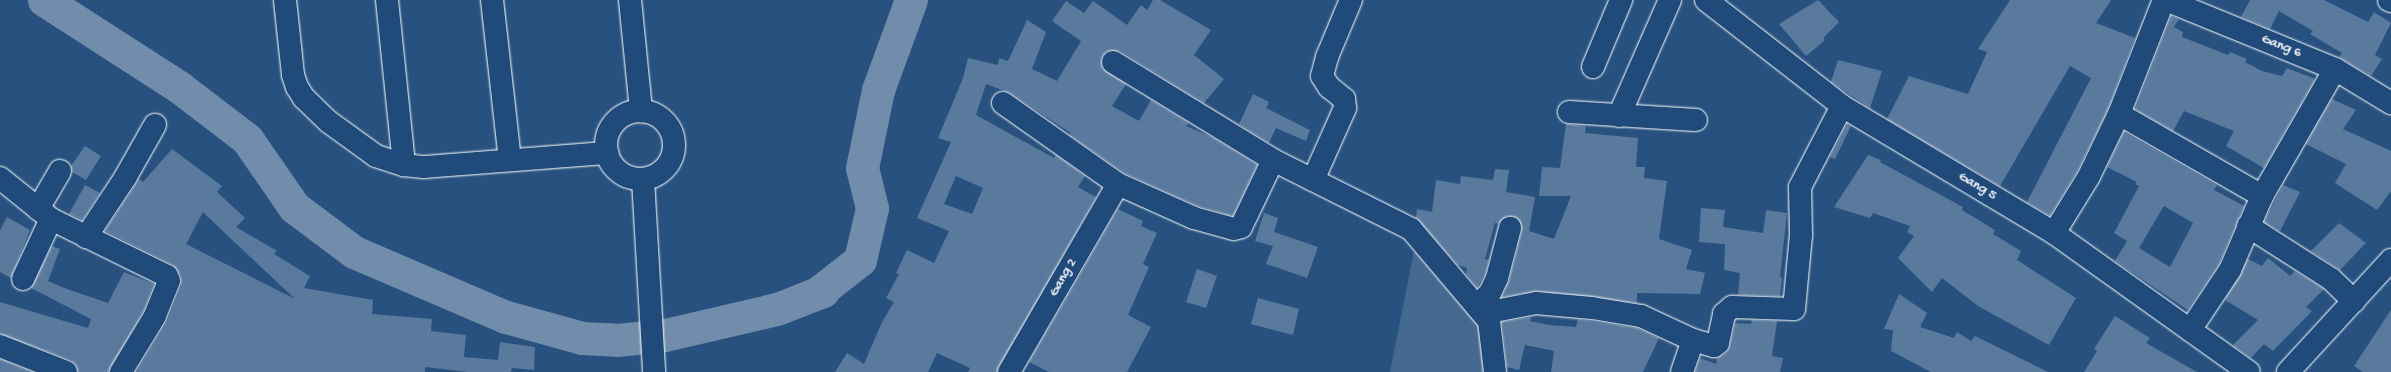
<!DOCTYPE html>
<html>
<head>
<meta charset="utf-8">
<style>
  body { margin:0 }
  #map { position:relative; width:2391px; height:372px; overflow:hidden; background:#28517f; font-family:"Gochi Hand",sans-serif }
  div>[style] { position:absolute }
  .green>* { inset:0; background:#446890 }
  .river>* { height:33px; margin:-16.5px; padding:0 16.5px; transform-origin:16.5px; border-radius:16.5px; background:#718dab }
  .building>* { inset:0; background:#5a7a9d }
  .roads { filter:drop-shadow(0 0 1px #fff) drop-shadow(0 0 1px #fff) }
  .minor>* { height:22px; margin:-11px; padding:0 11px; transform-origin:11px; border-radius:11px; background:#1f4a7a }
  .minor>.ring { margin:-11px; padding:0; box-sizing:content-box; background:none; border:22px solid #1f4a7a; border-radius:50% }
  .major>* { height:22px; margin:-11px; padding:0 11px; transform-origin:11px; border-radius:11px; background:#1f4a7a }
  span { translate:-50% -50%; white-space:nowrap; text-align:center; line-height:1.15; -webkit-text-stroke:3px #1f4a7a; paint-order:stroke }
  .street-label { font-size:14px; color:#fff }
</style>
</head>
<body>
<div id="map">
  <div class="green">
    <i style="clip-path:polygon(1414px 251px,1480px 327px,1485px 372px,1390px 372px)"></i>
  </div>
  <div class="river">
    <i style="left:44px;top:0;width:161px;rotate:32.8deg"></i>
    <i style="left:179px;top:87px;width:86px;rotate:37.4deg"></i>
    <i style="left:247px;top:139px;width:83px;rotate:55.3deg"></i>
    <i style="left:294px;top:207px;width:75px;rotate:36.9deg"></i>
    <i style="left:354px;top:252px;width:165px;rotate:23.2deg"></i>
    <i style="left:506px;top:317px;width:79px;rotate:15.4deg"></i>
    <i style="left:582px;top:338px;width:35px;rotate:3deg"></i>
    <i style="left:617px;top:340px;width:48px;rotate:-5.9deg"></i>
    <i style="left:665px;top:335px;width:115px;rotate:-13.1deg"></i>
    <i style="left:777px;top:309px;width:49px;rotate:-21.4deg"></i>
    <i style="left:823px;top:291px;width:4px;rotate:166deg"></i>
    <i style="left:819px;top:292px;width:52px;rotate:-38deg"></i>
    <i style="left:860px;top:260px;width:53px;rotate:-77deg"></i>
    <i style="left:872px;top:208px;width:41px;rotate:-104deg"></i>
    <i style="left:862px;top:168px;width:80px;rotate:-78.4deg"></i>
    <i style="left:878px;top:90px;width:96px;rotate:-69.9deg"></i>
  </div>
  <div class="building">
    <i style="clip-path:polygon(evenodd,1153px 0,1160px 0,1211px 30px,1194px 55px,1224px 79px,1204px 103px,1120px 51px,1107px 51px,1102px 56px,1102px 68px,1126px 84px,1112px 106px,1139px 121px,1151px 100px,1189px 123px,1186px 126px,1212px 137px,1257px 165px,1233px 216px,1198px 206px,1124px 173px,1070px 135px,1071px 133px,1010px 93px,986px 84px,976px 115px,1054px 158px,1056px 155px,1085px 176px,1078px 187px,1096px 197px,997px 372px,968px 372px,970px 368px,937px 353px,928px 372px,835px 372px,847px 353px,864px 364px,882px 322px,894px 302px,886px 298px,899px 274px,896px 273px,907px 250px,934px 263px,949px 231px,917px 218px,951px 142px,938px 138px,963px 78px,968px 58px,998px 65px,999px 58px,1008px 61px,1027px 20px,1046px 32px,1032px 69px,1057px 81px,1081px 41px,1052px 21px,1066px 1px,1084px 13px,1093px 1px,1127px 25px,1141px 5px,1147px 10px,1153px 0,956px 176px,983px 188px,972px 214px,944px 204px,956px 176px)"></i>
    <i style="clip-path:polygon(1818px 0,1839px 22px,1824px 37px,1824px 41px,1806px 56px,1779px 24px)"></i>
    <i style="clip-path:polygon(2010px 0,2111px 0,2096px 23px,2135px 38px,2108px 109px,2078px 170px,2050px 216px,2027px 202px,2091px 78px,2070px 66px,2000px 186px,1887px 119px,1909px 76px,1968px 94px,1987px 52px,1978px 49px)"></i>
    <i style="clip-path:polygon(2250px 0,2324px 0,2368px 22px,2374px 12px,2391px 23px,2375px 55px,2382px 59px,2371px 76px,2339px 57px,2342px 53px,2310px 34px,2313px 31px,2279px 11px,2270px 29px,2241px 17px)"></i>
    <i style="clip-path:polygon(2171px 16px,2179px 19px,2174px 27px,2183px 32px,2182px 37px,2228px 55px,2230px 52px,2247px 59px,2245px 62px,2262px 71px,2282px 76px,2287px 68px,2315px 79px,2264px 168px,2226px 146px,2234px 131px,2184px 111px,2173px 131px,2135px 109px)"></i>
    <i style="clip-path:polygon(1838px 60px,1882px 71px,1870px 108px,1831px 82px)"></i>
    <i style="clip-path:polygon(1253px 94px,1269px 102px,1266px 108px,1310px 130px,1306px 141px,1276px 128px,1269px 143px,1239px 124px)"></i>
    <i style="clip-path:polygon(2332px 99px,2356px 110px,2343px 129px,2391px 151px,2391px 191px,2377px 210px,2335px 183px,2346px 164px,2306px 144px)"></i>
    <i style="clip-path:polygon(1566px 124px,1586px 126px,1585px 133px,1638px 138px,1636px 167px,1645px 167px,1644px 178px,1667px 181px,1659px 239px,1692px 250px,1686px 269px,1705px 273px,1700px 294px,1637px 293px,1637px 303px,1537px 291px,1502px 297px,1509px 281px,1522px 231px,1518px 219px,1507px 216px,1498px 224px,1495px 223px,1485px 259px,1489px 260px,1485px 274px,1477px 288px,1466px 274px,1467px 268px,1458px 265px,1416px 218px,1417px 209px,1432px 212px,1436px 180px,1460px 184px,1461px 176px,1493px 180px,1495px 169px,1509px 170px,1506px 192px,1535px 197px,1529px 231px,1554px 239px,1571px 196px,1539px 196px,1542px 167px,1560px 168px)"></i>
    <i style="clip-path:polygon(1847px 124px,1851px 126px,1835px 159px,1830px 157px)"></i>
    <i style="clip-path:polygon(evenodd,2124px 132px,2217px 185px,2214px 190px,2244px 206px,2219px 264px,2188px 310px,2115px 261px,2127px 241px,2114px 233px,2139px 186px,2135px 184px,2137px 182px,2107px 167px,2124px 132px,2164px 206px,2193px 223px,2170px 267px,2139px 248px,2164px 206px)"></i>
    <i style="clip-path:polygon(85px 146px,101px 156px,86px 180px,72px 172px,71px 166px)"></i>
    <i style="clip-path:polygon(evenodd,172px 149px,222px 186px,217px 192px,245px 218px,236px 227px,277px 251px,274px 254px,310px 276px,304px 288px,373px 300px,372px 314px,432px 319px,431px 331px,466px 335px,464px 357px,498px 360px,500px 342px,535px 347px,534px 370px,512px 368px,511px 372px,468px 372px,425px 367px,425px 372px,136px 372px,167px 321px,181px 286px,181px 276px,173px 265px,105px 231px,139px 179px,143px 182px,172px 149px,203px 212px,227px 235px,295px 299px,186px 244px,203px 212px)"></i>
    <i style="clip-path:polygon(1868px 155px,1881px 160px,1880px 162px,1963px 207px,1962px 210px,1995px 230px,1993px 234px,2021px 251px,2017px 260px,2076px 298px,2049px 345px,1978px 306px,1942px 278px,1932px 292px,1898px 258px,1914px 236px,1907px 232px,1910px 226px,1873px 213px,1870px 218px,1834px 207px)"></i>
    <i style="clip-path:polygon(85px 185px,100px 193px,82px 220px,69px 214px)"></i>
    <i style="clip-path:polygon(2283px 185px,2300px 192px,2280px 231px,2264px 222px)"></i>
    <i style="clip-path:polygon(1701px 208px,1725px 210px,1723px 227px,1763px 233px,1766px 210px,1787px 213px,1780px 277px,1782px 277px,1780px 296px,1738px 295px,1740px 273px,1724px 270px,1725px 244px,1699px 242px)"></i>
    <i style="clip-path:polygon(1118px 209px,1143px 221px,1141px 226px,1157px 233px,1143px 264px,1149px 267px,1128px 315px,1151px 327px,1127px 372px,1049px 372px,1029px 362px)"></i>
    <i style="clip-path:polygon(1264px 213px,1278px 218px,1274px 232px,1318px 247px,1307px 278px,1266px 264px,1273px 246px,1255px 241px)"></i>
    <i style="clip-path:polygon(7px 217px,30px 230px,11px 278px,0 272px,0 230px)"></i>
    <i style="clip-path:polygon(2339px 223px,2366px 243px,2340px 270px,2311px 251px)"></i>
    <i style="clip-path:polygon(52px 246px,60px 249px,48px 281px,67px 289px,108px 303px,124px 272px,154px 284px,144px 310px,109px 372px,78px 372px,76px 365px,71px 360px,0 334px,0 302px,88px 328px,91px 319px,31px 288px)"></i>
    <i style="clip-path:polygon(2268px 258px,2290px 276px,2295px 271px,2324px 289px,2306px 307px,2312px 311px,2273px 351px,2264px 344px,2251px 358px,2233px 345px,2258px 320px,2225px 300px,2248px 259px,2262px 266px)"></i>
    <i style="clip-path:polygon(1197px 269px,1217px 276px,1206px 308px,1186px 302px)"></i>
    <i style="clip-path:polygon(1899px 294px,1927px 313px,1920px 327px,1954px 338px,1957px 332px,1971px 341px,1975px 336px,2048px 372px,1931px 372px,1891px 351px,1893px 330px,1884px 329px)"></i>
    <i style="clip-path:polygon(1258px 298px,1299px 309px,1293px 335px,1251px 324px)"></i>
    <i style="clip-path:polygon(2391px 310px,2391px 372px,2363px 372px,2354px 366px)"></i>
    <i style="clip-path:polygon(2115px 316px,2150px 338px,2146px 343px,2197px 372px,2084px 372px,2097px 351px,2094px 349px)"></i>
    <i style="clip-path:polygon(1531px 317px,1530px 321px,1549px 325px,1576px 327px,1578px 319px,1637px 328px,1659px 338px,1643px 372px,1551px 372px,1554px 351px,1525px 345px,1519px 370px,1507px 367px,1502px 322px)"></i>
    <i style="clip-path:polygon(1752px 320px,1777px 321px,1772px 356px,1783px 358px,1780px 372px,1695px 372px,1700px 358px,1716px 364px,1717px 358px,1726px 353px,1730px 346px,1735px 323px,1751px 324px)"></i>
    <i style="clip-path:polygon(0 359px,32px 372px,0 372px)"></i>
  </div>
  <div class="roads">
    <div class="minor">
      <i style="left:285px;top:0;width:75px;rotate:83.9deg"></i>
      <i style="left:293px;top:75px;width:13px;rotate:72deg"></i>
      <i style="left:297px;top:87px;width:13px;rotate:58deg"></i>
      <i style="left:304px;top:98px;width:35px;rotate:44deg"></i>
      <i style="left:329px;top:122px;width:58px;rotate:35.9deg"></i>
      <i style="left:376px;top:156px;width:29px;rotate:18deg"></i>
      <i style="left:404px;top:165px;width:20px;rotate:6deg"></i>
      <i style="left:424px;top:167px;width:184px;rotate:-4.4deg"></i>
      <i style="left:387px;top:0;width:166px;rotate:84.1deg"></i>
      <i style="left:492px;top:0;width:161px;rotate:83.6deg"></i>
      <i style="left:630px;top:0;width:112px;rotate:84.3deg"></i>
      <i style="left:1706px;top:0;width:172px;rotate:37.9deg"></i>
      <i style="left:1842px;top:106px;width:247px;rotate:30.9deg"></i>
      <i style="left:2054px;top:233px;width:239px;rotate:35.5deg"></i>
      <i style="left:2166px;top:0;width:183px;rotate:22.2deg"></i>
      <i style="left:2335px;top:69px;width:66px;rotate:31.3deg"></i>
      <i style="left:2389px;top:0;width:2px;rotate:27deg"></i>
      <i style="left:1113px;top:62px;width:188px;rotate:31.5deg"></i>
      <i style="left:1273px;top:160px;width:154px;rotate:26.6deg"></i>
      <i style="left:1411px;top:229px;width:121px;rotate:49.7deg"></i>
      <i style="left:1489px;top:321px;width:51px;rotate:83.3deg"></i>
      <i style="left:1593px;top:67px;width:73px;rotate:-67.3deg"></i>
      <i style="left:1003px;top:103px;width:141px;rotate:35.2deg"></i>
      <i style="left:1118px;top:184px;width:83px;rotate:24.1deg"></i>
      <i style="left:1194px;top:218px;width:41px;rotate:15.4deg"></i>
      <i style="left:1234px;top:229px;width:7px;rotate:-16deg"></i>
      <i style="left:1241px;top:227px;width:74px;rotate:-64.5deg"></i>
      <i class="ring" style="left:606px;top:111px;width:46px;height:46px"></i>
      <i style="left:1569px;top:112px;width:127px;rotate:3.6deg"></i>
      <i style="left:2119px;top:114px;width:165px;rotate:29.8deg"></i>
      <i style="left:1619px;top:116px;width:127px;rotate:-66.3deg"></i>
      <i style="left:0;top:178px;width:65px;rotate:38.8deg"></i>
      <i style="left:51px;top:219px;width:129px;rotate:26.2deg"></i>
      <i style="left:167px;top:276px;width:5px;rotate:68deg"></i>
      <i style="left:169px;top:281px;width:38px;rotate:112deg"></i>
      <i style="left:155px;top:316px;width:66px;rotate:121.3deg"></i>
      <i style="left:643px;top:179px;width:193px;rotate:86.7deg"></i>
      <i style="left:1313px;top:180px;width:79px;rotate:-66deg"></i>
      <i style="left:1345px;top:108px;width:9px;rotate:-96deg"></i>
      <i style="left:1344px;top:99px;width:19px;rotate:-141deg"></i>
      <i style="left:1329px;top:87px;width:13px;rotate:-122deg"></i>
      <i style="left:1322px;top:76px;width:20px;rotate:-75deg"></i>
      <i style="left:1327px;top:57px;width:62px;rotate:-67.2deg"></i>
      <i style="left:38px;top:209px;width:44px;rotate:-59.9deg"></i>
      <i style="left:2248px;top:226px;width:98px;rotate:32.6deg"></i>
      <i style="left:2331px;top:279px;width:32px;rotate:44deg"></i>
      <i style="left:2054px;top:233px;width:67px;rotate:-58.4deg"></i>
      <i style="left:2089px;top:176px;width:69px;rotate:-64.2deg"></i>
      <i style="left:2119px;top:114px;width:123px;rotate:-68.5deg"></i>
      <i style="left:86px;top:237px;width:71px;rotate:-56.5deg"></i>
      <i style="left:125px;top:178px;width:61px;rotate:-60.5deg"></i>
      <i style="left:23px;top:279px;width:66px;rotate:-65deg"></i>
      <i style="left:1477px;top:305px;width:18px;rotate:-43deg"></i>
      <i style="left:1490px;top:293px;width:17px;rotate:-65deg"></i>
      <i style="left:1497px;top:278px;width:52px;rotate:-75.4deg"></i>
      <i style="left:1484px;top:313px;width:53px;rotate:-10.9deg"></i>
      <i style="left:1536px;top:303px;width:56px;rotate:5.1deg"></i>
      <i style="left:1592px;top:308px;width:50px;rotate:9.3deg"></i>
      <i style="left:1641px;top:316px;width:57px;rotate:24.8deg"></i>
      <i style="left:1693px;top:340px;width:22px;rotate:16deg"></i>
      <i style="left:1714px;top:346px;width:5px;rotate:-37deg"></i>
      <i style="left:1718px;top:343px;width:30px;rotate:-78deg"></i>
      <i style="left:1724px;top:314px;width:11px;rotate:-41deg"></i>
      <i style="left:1732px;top:307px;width:62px;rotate:1.8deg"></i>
      <i style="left:1794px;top:309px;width:74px;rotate:-84.6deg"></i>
      <i style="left:1801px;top:235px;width:48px;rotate:-91.2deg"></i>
      <i style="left:1800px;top:187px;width:91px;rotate:-62.6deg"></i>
      <i style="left:2190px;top:330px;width:72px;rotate:-56.3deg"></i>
      <i style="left:2230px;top:270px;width:81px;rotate:-66.6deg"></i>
      <i style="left:2262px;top:196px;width:146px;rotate:-60.1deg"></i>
      <i style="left:0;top:346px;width:71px;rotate:21.5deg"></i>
      <i style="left:1009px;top:372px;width:217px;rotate:-59.9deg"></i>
      <i style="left:1682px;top:372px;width:34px;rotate:-71deg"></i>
    </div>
    <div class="major">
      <i style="left:2288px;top:372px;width:152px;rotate:-47.4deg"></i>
    </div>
  </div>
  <div class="street-label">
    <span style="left:2281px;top:47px;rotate:22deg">Gang 6</span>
    <span style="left:1977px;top:187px;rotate:31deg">Gang 5</span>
    <span style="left:1064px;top:278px;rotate:-60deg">Gang 2</span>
  </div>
</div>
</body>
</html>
